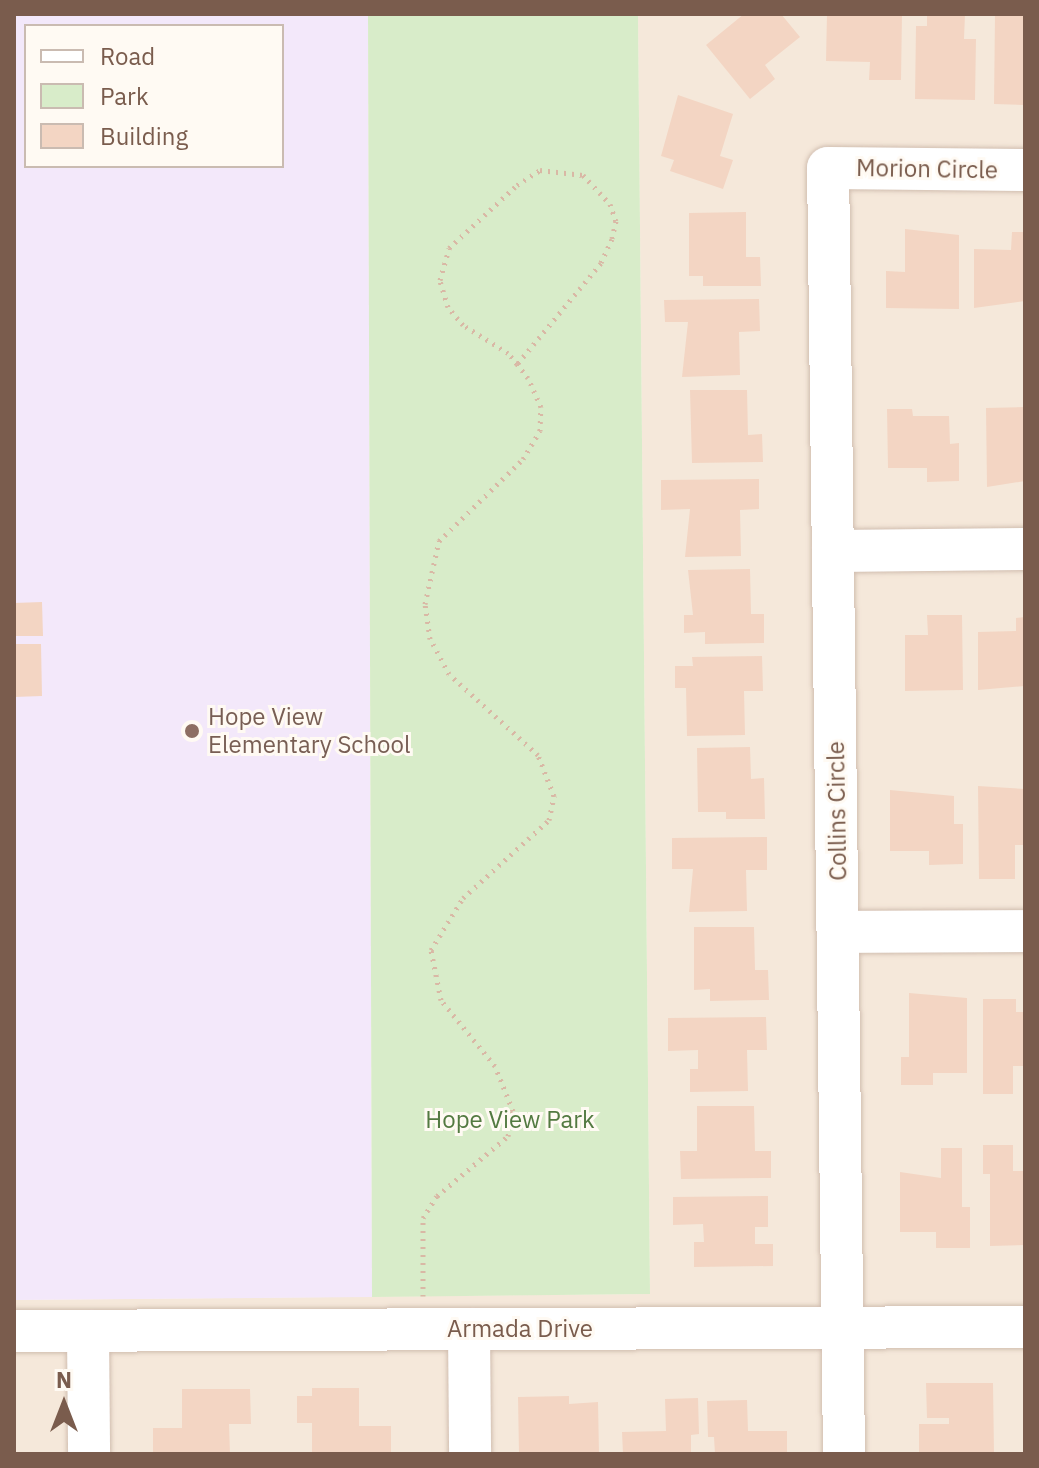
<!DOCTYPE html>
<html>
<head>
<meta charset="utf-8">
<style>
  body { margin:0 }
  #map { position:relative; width:1039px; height:1468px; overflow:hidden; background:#fdf6ec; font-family:"IBM Plex Sans",sans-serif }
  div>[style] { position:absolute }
  .residential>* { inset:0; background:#f5e8da }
  .education>* { inset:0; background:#f3e8fa }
  .green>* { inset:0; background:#d8ecc9 }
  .building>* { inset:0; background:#f3d5c3 }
  .path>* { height:5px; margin-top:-2.5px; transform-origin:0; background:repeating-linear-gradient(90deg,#d9b8a5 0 2px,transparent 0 8px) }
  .roads { filter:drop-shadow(0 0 2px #d1beb0) drop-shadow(0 0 2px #d1beb0) }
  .minor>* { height:42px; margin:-21px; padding:0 21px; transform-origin:21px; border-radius:21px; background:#fff }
  .dots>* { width:22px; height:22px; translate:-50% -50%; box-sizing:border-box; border:4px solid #fffaf3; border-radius:50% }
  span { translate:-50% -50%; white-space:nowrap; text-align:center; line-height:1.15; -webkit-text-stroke:6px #fffaf3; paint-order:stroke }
  .street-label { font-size:24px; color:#7a5c4d }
  .education-label { font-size:24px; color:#785e54 }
  .left { translate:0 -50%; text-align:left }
  .park-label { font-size:24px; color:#537a41 }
  .frame { position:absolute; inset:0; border:16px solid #7a5c4d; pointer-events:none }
  .legend { position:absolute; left:24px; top:24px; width:260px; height:144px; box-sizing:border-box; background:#fffaf3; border:2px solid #cabbb1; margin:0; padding:10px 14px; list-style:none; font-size:24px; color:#7a5c4d }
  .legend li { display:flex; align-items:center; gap:16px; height:40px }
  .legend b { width:40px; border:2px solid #cabbb1 }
  .north { position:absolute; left:24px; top:1364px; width:80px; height:80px; -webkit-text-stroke:6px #fffaf3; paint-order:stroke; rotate:0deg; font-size:22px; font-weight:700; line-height:32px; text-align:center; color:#7a5c4d }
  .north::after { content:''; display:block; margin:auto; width:28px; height:36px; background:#7a5c4d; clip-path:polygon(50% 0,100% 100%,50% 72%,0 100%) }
</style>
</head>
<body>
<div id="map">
  <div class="residential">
    <i style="clip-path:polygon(638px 14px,1025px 14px,1025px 1454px,14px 1454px,14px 1300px,650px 1294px)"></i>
  </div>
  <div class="education">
    <i style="clip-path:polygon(evenodd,14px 14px,368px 14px,372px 1297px,14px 1300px,14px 14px,26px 26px,282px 26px,282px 166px,26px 166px,26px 26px)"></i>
  </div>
  <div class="green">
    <i style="clip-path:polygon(368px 14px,638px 14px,650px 1294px,372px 1297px)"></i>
  </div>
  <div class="building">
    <i style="clip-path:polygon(744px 14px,781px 14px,800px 37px,765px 65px,775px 79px,750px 99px,706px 45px)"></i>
    <i style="clip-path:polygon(827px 14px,902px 14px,901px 80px,869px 80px,870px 62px,826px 61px)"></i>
    <i style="clip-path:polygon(927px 14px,965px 14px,964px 39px,976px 39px,975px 100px,915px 99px,916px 26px,927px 26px)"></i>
    <i style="clip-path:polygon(995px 14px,1025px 14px,1024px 105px,994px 104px)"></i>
    <i style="clip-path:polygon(678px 95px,733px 114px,720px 156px,733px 160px,723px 189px,670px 171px,674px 160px,661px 156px)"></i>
    <i style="clip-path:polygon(746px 212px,746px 257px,760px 257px,761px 286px,703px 286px,703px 276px,689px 276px,689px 213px)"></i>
    <i style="clip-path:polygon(905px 229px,959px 235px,959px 309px,886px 308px,886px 271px,905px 272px)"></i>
    <i style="clip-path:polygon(1012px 232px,1025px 232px,1025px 301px,974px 308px,974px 249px,1011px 250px)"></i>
    <i style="clip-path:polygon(759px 299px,760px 331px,739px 332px,740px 375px,682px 377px,688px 322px,665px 322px,664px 300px)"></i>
    <i style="clip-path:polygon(690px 390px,747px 390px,748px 435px,762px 434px,763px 462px,692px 463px)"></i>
    <i style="clip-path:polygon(1025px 407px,1025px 481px,987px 487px,986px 408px)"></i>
    <i style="clip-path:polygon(887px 409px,912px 409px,913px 416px,949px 416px,950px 444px,959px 443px,959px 481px,927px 482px,927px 468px,888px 468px)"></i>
    <i style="clip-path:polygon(759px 479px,759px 509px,740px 510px,741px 556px,685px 557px,690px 509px,661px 510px,661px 480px)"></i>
    <i style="clip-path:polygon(750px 569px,751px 614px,764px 614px,764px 643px,705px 644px,705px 632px,684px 633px,684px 615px,693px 615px,688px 570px)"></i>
    <i style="clip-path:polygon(42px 602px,43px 636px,14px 636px,14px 603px)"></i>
    <i style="clip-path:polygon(927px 615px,962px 615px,963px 690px,905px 691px,905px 635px,928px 635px)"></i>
    <i style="clip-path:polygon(1025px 617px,1025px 686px,978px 690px,978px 632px,1016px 631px,1016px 618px)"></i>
    <i style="clip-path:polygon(14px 644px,41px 644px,42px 696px,14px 697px)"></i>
    <i style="clip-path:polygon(762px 656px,763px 691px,744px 691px,745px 735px,687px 736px,686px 688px,675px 688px,675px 666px,693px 666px,692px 657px)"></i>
    <i style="clip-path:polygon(750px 747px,751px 779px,764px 778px,765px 819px,726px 819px,726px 812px,698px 812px,697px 748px)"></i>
    <i style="clip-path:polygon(978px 786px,1025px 789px,1025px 845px,1015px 845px,1015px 879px,979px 879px)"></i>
    <i style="clip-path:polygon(890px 790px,954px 796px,954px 824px,963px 824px,963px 864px,929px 865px,929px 851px,890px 851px)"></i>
    <i style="clip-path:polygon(767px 837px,767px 870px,746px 870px,747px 911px,689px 912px,693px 869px,672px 869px,672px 838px)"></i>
    <i style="clip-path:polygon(694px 927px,754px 927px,755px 970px,768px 970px,769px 1000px,710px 1001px,710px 989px,694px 990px)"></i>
    <i style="clip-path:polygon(909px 993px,967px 998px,967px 1073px,933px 1073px,933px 1085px,901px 1085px,901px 1057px,909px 1057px)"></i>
    <i style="clip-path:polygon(983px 999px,1016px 999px,1016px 1012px,1025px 1012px,1025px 1066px,1013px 1066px,1013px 1094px,983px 1094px)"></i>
    <i style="clip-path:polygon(766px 1017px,767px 1050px,747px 1050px,748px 1091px,690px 1092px,690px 1069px,698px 1069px,698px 1050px,668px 1051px,668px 1018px)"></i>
    <i style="clip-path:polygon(697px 1106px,754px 1106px,755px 1151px,771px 1151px,771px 1178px,681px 1179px,680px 1151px,697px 1151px)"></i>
    <i style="clip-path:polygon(983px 1145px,1013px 1145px,1013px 1171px,1025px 1171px,1025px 1245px,990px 1246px,990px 1174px,983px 1174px)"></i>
    <i style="clip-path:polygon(941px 1148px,962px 1148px,962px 1207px,970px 1207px,970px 1248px,936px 1248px,936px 1232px,900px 1232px,900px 1172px,941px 1178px)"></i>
    <i style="clip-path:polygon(768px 1196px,768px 1227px,755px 1227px,755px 1244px,773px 1244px,773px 1266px,694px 1267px,694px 1242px,704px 1242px,703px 1224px,673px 1225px,673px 1197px)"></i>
    <i style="clip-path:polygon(926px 1383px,993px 1383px,994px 1454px,919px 1454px,919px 1424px,949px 1424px,949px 1418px,927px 1418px)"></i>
    <i style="clip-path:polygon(312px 1388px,359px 1388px,359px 1426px,391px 1426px,391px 1454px,312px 1454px,312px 1423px,297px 1423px,297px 1396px,312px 1396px)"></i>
    <i style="clip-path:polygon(182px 1389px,250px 1389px,251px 1424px,229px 1424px,230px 1454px,153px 1454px,153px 1428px,182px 1428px)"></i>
    <i style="clip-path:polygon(569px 1396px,569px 1404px,598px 1402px,599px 1454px,519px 1454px,518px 1397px)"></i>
    <i style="clip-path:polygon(698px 1398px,699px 1434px,691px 1435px,691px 1454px,623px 1454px,622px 1432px,666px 1431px,665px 1399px)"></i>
    <i style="clip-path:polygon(747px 1400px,748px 1431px,787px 1431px,787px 1454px,715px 1454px,714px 1437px,708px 1437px,707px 1401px)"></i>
  </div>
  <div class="path">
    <i style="left:423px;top:1296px;width:78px;rotate:-90deg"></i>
    <i style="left:423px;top:1218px;width:26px;rotate:-58deg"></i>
    <i style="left:437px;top:1196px;width:93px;rotate:-40.2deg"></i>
    <i style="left:508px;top:1136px;width:25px;rotate:-79deg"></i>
    <i style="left:513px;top:1111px;width:48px;rotate:-111.8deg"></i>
    <i style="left:495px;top:1066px;width:85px;rotate:-129.3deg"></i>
    <i style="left:441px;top:1000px;width:51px;rotate:-101.3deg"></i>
    <i style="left:431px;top:950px;width:61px;rotate:-58.4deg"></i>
    <i style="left:463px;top:898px;width:116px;rotate:-42.2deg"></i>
    <i style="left:549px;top:820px;width:25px;rotate:-78deg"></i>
    <i style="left:554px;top:796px;width:44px;rotate:-111.3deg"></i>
    <i style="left:538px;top:755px;width:120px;rotate:-137.7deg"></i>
    <i style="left:449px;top:674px;width:40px;rotate:-118deg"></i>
    <i style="left:430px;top:639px;width:35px;rotate:-98deg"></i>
    <i style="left:425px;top:604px;width:65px;rotate:-77.5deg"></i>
    <i style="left:439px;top:541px;width:117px;rotate:-44.3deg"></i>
    <i style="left:523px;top:459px;width:33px;rotate:-59deg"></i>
    <i style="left:540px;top:431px;width:24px;rotate:-88deg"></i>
    <i style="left:541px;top:407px;width:32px;rotate:-114deg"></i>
    <i style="left:528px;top:378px;width:18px;rotate:-128deg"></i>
    <i style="left:517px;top:364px;width:14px;rotate:-129deg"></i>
    <i style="left:508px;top:353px;width:53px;rotate:-148.1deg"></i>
    <i style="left:463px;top:325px;width:23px;rotate:-130deg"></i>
    <i style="left:448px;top:307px;width:28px;rotate:-107deg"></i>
    <i style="left:440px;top:280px;width:33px;rotate:-74deg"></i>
    <i style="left:449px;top:248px;width:93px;rotate:-42.8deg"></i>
    <i style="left:517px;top:185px;width:27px;rotate:-33deg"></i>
    <i style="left:540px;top:170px;width:43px;rotate:6.6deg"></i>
    <i style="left:583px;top:175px;width:40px;rotate:47deg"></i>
    <i style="left:610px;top:204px;width:18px;rotate:71deg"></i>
    <i style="left:616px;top:221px;width:18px;rotate:103deg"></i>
    <i style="left:612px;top:239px;width:26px;rotate:115deg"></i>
    <i style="left:601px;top:263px;width:131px;rotate:129.7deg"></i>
  </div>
  <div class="roads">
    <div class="minor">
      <i style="left:833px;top:551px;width:192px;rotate:-0.6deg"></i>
      <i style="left:839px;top:932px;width:186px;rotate:-0.3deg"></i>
      <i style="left:469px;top:1329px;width:125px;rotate:89.5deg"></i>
      <i style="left:14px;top:1331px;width:1011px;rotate:-0.23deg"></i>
      <i style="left:88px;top:1331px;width:123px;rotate:89.5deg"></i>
      <i style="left:844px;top:1454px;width:1286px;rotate:-90.71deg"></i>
      <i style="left:828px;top:168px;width:197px;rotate:0.6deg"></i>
    </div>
  </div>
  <div class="dots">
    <i style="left:192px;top:731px;background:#8d6e63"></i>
  </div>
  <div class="street-label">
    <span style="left:927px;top:169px;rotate:1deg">Morion Circle</span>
    <span style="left:837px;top:811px;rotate:-91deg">Collins Circle</span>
    <span style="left:520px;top:1329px">Armada Drive</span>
  </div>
  <div class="education-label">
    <span class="left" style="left:208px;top:731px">Hope View<br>Elementary School</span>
  </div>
  <div class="park-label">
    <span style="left:510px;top:1120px">Hope View Park</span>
  </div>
  <div class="frame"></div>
  <ul class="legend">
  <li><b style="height:10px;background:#fff"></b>Road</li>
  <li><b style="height:22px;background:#d8ecc9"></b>Park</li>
  <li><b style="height:22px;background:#f3d5c3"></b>Building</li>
  </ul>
  <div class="north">N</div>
</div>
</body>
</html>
